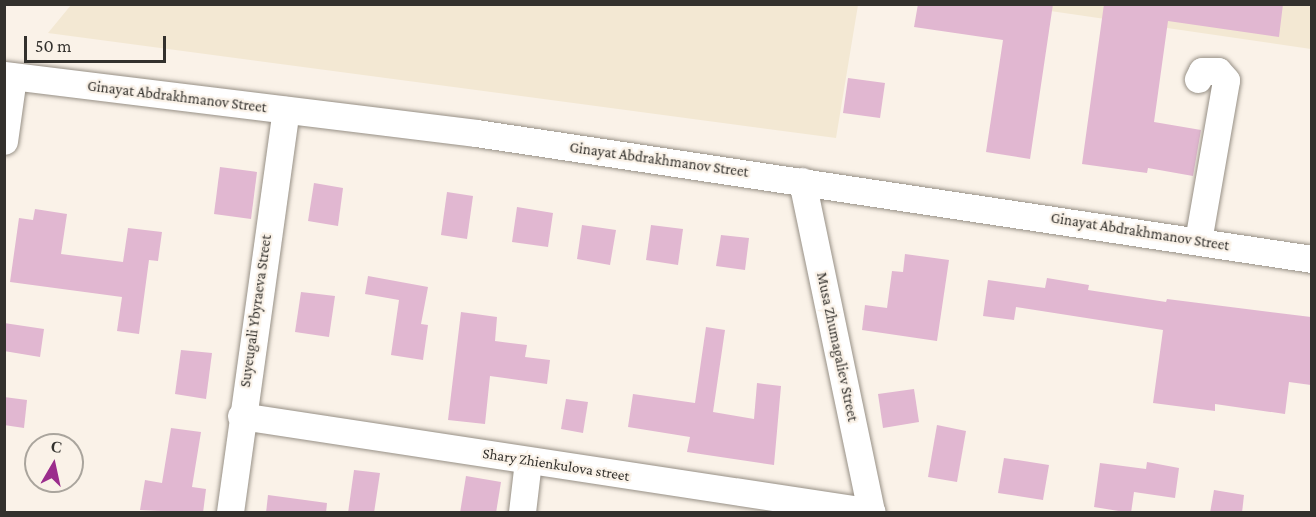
<!DOCTYPE html>
<html>
<head>
<meta charset="utf-8">
<style>
  body { margin:0 }
  #map { position:relative; width:1316px; height:517px; overflow:hidden; background:#faf2e8; font-family:"Crimson Pro",serif }
  div>[style] { position:absolute }
  .commercial>* { inset:0; background:#f3e8d3 }
  .building>* { inset:0; background:#e1b7d1 }
  .roads { filter:drop-shadow(0 0 2px #979086) drop-shadow(0 0 2px #979086) }
  .minor>* { height:27px; margin:-13.5px; padding:0 13.5px; transform-origin:13.5px; border-radius:13.5px; background:#fff }
  span { translate:-50% -50%; white-space:nowrap; text-align:center; line-height:1.15; -webkit-text-stroke:4.5px #faf2e8; paint-order:stroke }
  .street-label { font-size:15px; color:#33312d }
  .frame { position:absolute; inset:0; border:6px solid #33312d; pointer-events:none }
  .north { position:absolute; left:24px; top:433px; width:60px; height:60px; box-sizing:border-box; background:#faf2e8; border:2px solid #aaa59d; border-radius:50%; rotate:9deg; font-size:16px; font-weight:700; line-height:24px; text-align:center; color:#33312d }
  .north::after { content:''; display:block; margin:auto; width:21px; height:27px; background:#9b2d8c; clip-path:polygon(50% 0,100% 100%,50% 72%,0 100%) }
  .scale { position:absolute; left:24px; top:36px; width:142px; height:27px; box-sizing:border-box; border:3px solid #33312d; border-top:0; padding-left:8px; font-size:18px; line-height:21px; white-space:nowrap; color:#33312d; -webkit-text-stroke:4px #faf2e8; paint-order:stroke }
</style>
</head>
<body>
<div id="map">
  <div class="commercial">
    <i style="clip-path:polygon(71px 5px,71px 4px,858px 5px,836px 138px,48px 33px)"></i>
    <i style="clip-path:polygon(1010px 5px,1311px 5px,1311px 49px)"></i>
  </div>
  <div class="building">
    <i style="clip-path:polygon(918px 4px,1053px 4px,1030px 159px,986px 152px,1003px 40px,914px 27px)"></i>
    <i style="clip-path:polygon(1104px 4px,1283px 4px,1279px 37px,1168px 21px,1154px 122px,1201px 130px,1193px 176px,1148px 168px,1147px 173px,1082px 164px)"></i>
    <i style="clip-path:polygon(848px 78px,885px 83px,880px 118px,843px 113px)"></i>
    <i style="clip-path:polygon(220px 167px,257px 172px,251px 219px,214px 214px)"></i>
    <i style="clip-path:polygon(314px 183px,343px 188px,338px 226px,308px 221px)"></i>
    <i style="clip-path:polygon(447px 192px,473px 196px,467px 239px,441px 235px)"></i>
    <i style="clip-path:polygon(517px 207px,553px 213px,548px 247px,512px 242px)"></i>
    <i style="clip-path:polygon(35px 209px,67px 214px,61px 254px,123px 262px,128px 228px,162px 232px,158px 261px,149px 260px,139px 334px,117px 331px,122px 297px,10px 282px,19px 218px,33px 220px)"></i>
    <i style="clip-path:polygon(582px 225px,616px 230px,610px 265px,577px 259px)"></i>
    <i style="clip-path:polygon(651px 225px,683px 229px,678px 265px,646px 260px)"></i>
    <i style="clip-path:polygon(721px 235px,749px 238px,745px 270px,716px 266px)"></i>
    <i style="clip-path:polygon(905px 254px,949px 260px,937px 341px,862px 330px,865px 305px,887px 308px,892px 271px,903px 272px)"></i>
    <i style="clip-path:polygon(368px 276px,428px 287px,421px 324px,428px 325px,423px 360px,391px 355px,399px 300px,365px 294px)"></i>
    <i style="clip-path:polygon(1047px 278px,1089px 285px,1088px 290px,1166px 302px,1167px 299px,1311px 317px,1311px 385px,1289px 382px,1285px 414px,1215px 404px,1215px 411px,1153px 403px,1163px 330px,1016px 307px,1014px 320px,983px 316px,988px 280px,1045px 288px)"></i>
    <i style="clip-path:polygon(301px 292px,335px 296px,329px 337px,295px 332px)"></i>
    <i style="clip-path:polygon(461px 312px,497px 317px,495px 341px,527px 345px,525px 357px,550px 360px,547px 384px,490px 376px,485px 424px,448px 420px)"></i>
    <i style="clip-path:polygon(4px 323px,44px 329px,40px 357px,4px 351px)"></i>
    <i style="clip-path:polygon(706px 327px,725px 330px,713px 412px,754px 419px,757px 383px,781px 386px,774px 465px,687px 452px,690px 437px,628px 427px,633px 394px,695px 403px)"></i>
    <i style="clip-path:polygon(181px 350px,212px 353px,206px 399px,175px 394px)"></i>
    <i style="clip-path:polygon(914px 389px,919px 422px,883px 428px,878px 394px)"></i>
    <i style="clip-path:polygon(4px 397px,27px 400px,24px 428px,4px 425px)"></i>
    <i style="clip-path:polygon(566px 399px,588px 402px,583px 433px,561px 429px)"></i>
    <i style="clip-path:polygon(937px 425px,966px 431px,957px 482px,928px 477px)"></i>
    <i style="clip-path:polygon(171px 428px,201px 432px,192px 487px,206px 489px,203px 513px,140px 510px,145px 480px,162px 483px)"></i>
    <i style="clip-path:polygon(1004px 458px,1049px 465px,1043px 500px,998px 493px)"></i>
    <i style="clip-path:polygon(1147px 462px,1179px 468px,1175px 498px,1134px 492px,1131px 513px,1094px 507px,1100px 463px,1146px 469px)"></i>
    <i style="clip-path:polygon(354px 470px,380px 473px,374px 513px,348px 513px)"></i>
    <i style="clip-path:polygon(466px 476px,501px 482px,496px 513px,460px 513px)"></i>
    <i style="clip-path:polygon(1214px 490px,1244px 495px,1242px 513px,1210px 513px)"></i>
    <i style="clip-path:polygon(268px 495px,327px 503px,326px 513px,266px 513px)"></i>
  </div>
  <div class="roads">
    <div class="minor">
      <i style="left:4px;top:75px;width:476px;rotate:7deg"></i>
      <i style="left:476px;top:133px;width:845px;rotate:8.57deg"></i>
      <i style="left:4px;top:141px;width:65px;rotate:-82deg"></i>
      <i style="left:802px;top:181px;width:338px;rotate:78.2deg"></i>
      <i style="left:1198px;top:241px;width:163px;rotate:-80.1deg"></i>
      <i style="left:1226px;top:80px;width:12px;rotate:-132deg"></i>
      <i style="left:1218px;top:71px;width:16px;rotate:180deg"></i>
      <i style="left:1202px;top:71px;width:9px;rotate:117deg"></i>
      <i style="left:241px;top:416px;width:638px;rotate:8.65deg"></i>
      <i style="left:230px;top:512px;width:406px;rotate:-82.1deg"></i>
      <i style="left:522px;top:512px;width:51px;rotate:-83.3deg"></i>
    </div>
  </div>
  <div class="street-label">
    <span style="left:177px;top:97px;rotate:7deg">Ginayat Abdrakhmanov Street</span>
    <span style="left:659px;top:160px;rotate:8deg">Ginayat Abdrakhmanov Street</span>
    <span style="left:1140px;top:232px;rotate:9deg">Ginayat Abdrakhmanov Street</span>
    <span style="left:256px;top:311px;rotate:-82deg">Suyeugali Ybyraeva Street</span>
    <span style="left:837px;top:347px;rotate:78deg">Musa Zhumagaliev Street</span>
    <span style="left:556px;top:465px;rotate:9deg">Shary Zhienkulova street</span>
  </div>
  <div class="frame"></div>
  <div class="north">С</div>
  <div class="scale">50 m</div>
</div>
</body>
</html>
